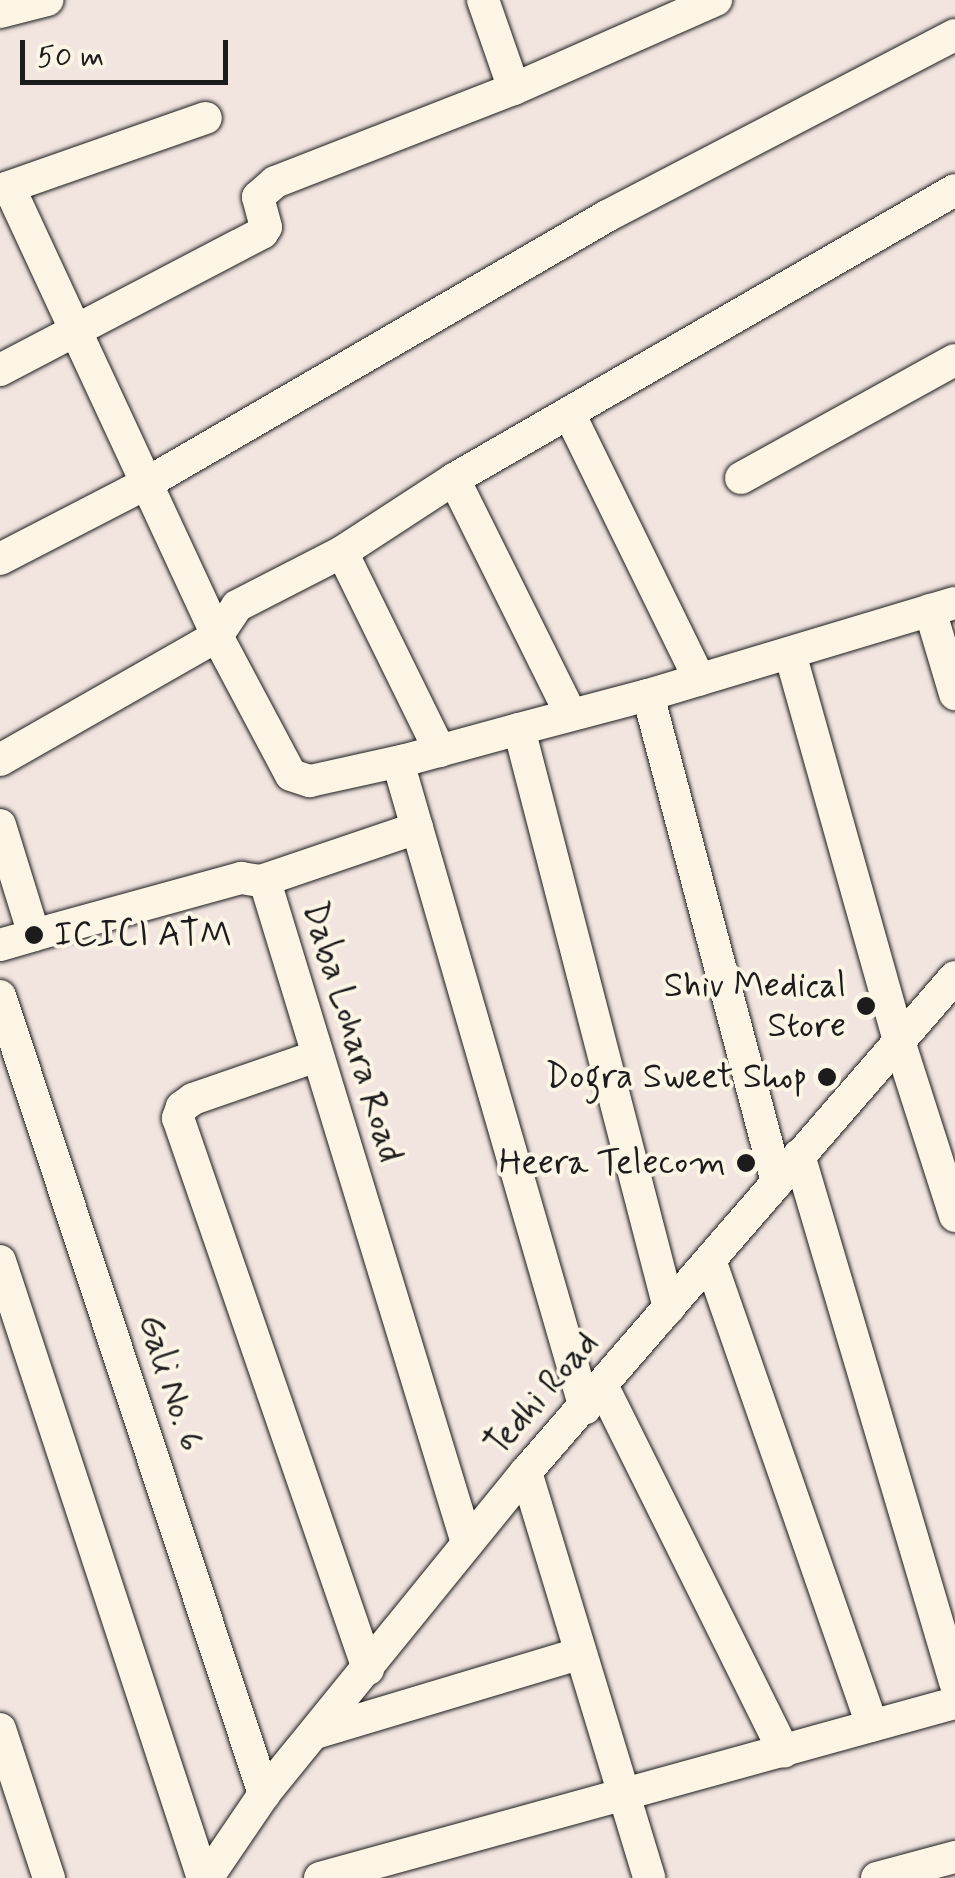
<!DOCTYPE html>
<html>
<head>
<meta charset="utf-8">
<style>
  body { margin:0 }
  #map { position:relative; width:955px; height:1878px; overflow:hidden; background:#f2e5e0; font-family:Mynerve,sans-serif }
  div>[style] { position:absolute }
  .roads { filter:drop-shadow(0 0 2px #1c1c1c) drop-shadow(0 0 2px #1c1c1c) }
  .minor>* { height:32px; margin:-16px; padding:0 16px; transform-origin:16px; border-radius:16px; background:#fcf5e5 }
  .dots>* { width:28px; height:28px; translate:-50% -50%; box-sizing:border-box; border:5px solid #fcf5e5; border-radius:50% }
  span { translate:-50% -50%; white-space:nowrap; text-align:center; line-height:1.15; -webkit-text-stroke:8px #fcf5e5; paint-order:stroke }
  .poi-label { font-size:35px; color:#1c1c1c }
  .left { translate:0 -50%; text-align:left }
  .right { translate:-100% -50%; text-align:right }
  .street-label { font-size:35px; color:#1c1c1c }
  .scale { position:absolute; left:20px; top:40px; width:208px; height:45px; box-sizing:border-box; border:5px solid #1c1c1c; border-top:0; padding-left:12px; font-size:30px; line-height:35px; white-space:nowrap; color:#1c1c1c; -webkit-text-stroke:8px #fcf5e5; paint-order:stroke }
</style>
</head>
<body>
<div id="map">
  <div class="roads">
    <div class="minor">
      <i style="left:483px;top:0;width:94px;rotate:70.8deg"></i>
      <i style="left:0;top:12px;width:49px;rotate:-14.3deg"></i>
      <i style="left:9px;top:187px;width:495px;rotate:65.1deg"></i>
      <i style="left:217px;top:636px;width:157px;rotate:62deg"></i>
      <i style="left:291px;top:775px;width:20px;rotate:18deg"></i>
      <i style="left:310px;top:781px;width:97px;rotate:-12.5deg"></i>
      <i style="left:0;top:190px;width:218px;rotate:-19.3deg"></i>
      <i style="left:0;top:370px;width:296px;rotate:-27.6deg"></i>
      <i style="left:262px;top:233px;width:7px;rotate:-56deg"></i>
      <i style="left:266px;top:227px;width:31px;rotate:-105deg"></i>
      <i style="left:258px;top:197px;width:23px;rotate:-41deg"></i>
      <i style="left:275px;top:182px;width:256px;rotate:-21.3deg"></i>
      <i style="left:514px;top:89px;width:221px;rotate:-23.8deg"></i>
      <i style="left:569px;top:413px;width:297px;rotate:63.9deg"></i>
      <i style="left:741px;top:478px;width:244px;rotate:-28.9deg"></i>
      <i style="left:454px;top:479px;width:263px;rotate:63.6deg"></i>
      <i style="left:342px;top:552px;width:222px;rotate:63.8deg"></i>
      <i style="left:0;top:559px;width:165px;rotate:-27.3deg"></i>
      <i style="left:147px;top:483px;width:532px;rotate:-30.13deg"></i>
      <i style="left:607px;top:216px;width:392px;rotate:-27.5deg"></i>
      <i style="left:930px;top:610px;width:88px;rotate:73.4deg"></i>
      <i style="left:790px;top:653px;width:400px;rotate:74.3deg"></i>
      <i style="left:898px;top:1038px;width:187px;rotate:72.2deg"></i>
      <i style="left:648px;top:695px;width:504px;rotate:75.16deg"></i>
      <i style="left:519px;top:729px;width:125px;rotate:164.7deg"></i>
      <i style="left:398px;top:762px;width:673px;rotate:73.86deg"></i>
      <i style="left:0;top:760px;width:250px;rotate:-29.7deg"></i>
      <i style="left:217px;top:636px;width:36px;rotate:-56deg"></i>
      <i style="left:237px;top:606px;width:118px;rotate:-27.2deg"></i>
      <i style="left:342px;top:552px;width:134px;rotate:-33.1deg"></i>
      <i style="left:454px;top:479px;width:578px;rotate:-29.98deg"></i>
      <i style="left:0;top:825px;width:115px;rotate:72.8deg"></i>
      <i style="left:34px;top:935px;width:215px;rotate:-15.4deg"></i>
      <i style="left:241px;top:878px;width:20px;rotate:9deg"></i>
      <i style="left:261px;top:881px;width:9px;rotate:49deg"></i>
      <i style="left:267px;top:888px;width:685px;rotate:73.02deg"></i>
      <i style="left:261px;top:881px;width:165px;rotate:-18.8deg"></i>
      <i style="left:0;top:945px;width:35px;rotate:-16deg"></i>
      <i style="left:0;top:996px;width:841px;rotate:71.69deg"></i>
      <i style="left:317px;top:1056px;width:131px;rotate:160.9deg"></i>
      <i style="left:193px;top:1099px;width:14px;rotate:144deg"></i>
      <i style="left:182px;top:1107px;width:12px;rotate:110deg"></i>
      <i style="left:178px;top:1118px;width:583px;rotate:70.97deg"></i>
      <i style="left:799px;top:1155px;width:550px;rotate:73.51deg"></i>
      <i style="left:710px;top:1260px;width:493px;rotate:70.8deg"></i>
      <i style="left:0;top:1261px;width:650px;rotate:71.79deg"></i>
      <i style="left:669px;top:1308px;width:598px;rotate:-104.52deg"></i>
      <i style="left:519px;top:729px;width:133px;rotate:-14.8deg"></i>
      <i style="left:648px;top:695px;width:320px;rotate:-16.7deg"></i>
      <i style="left:603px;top:1387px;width:407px;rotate:63.6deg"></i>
      <i style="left:526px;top:1472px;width:424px;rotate:73.1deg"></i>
      <i style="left:0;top:1729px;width:157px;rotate:71.8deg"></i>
      <i style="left:315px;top:1733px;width:275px;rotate:-16.7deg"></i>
      <i style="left:207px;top:1878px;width:102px;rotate:-55.8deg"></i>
      <i style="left:264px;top:1794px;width:415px;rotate:-50.9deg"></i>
      <i style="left:526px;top:1472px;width:655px;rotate:-49.09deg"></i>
      <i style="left:320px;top:1878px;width:659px;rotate:-15.41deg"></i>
      <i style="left:877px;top:1878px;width:81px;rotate:-15.1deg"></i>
    </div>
  </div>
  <div class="dots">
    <i style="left:34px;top:935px;background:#1c1c1c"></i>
    <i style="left:866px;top:1006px;background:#1c1c1c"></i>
    <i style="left:827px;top:1077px;background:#1c1c1c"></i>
    <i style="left:746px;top:1163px;background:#1c1c1c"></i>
  </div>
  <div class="poi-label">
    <span class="left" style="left:54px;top:935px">ICICI ATM</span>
    <span class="right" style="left:846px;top:1006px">Shiv Medical<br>Store</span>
    <span class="right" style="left:807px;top:1077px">Dogra Sweet Shop</span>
    <span class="right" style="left:726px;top:1163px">Heera Telecom</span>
  </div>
  <div class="street-label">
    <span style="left:352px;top:1032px;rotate:73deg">Daba Lohara Road</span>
    <span style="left:170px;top:1383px;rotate:72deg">Gali No. 6</span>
    <span style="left:542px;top:1394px;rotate:-49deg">Tedhi Road</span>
  </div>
  <div class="scale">50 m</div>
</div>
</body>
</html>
